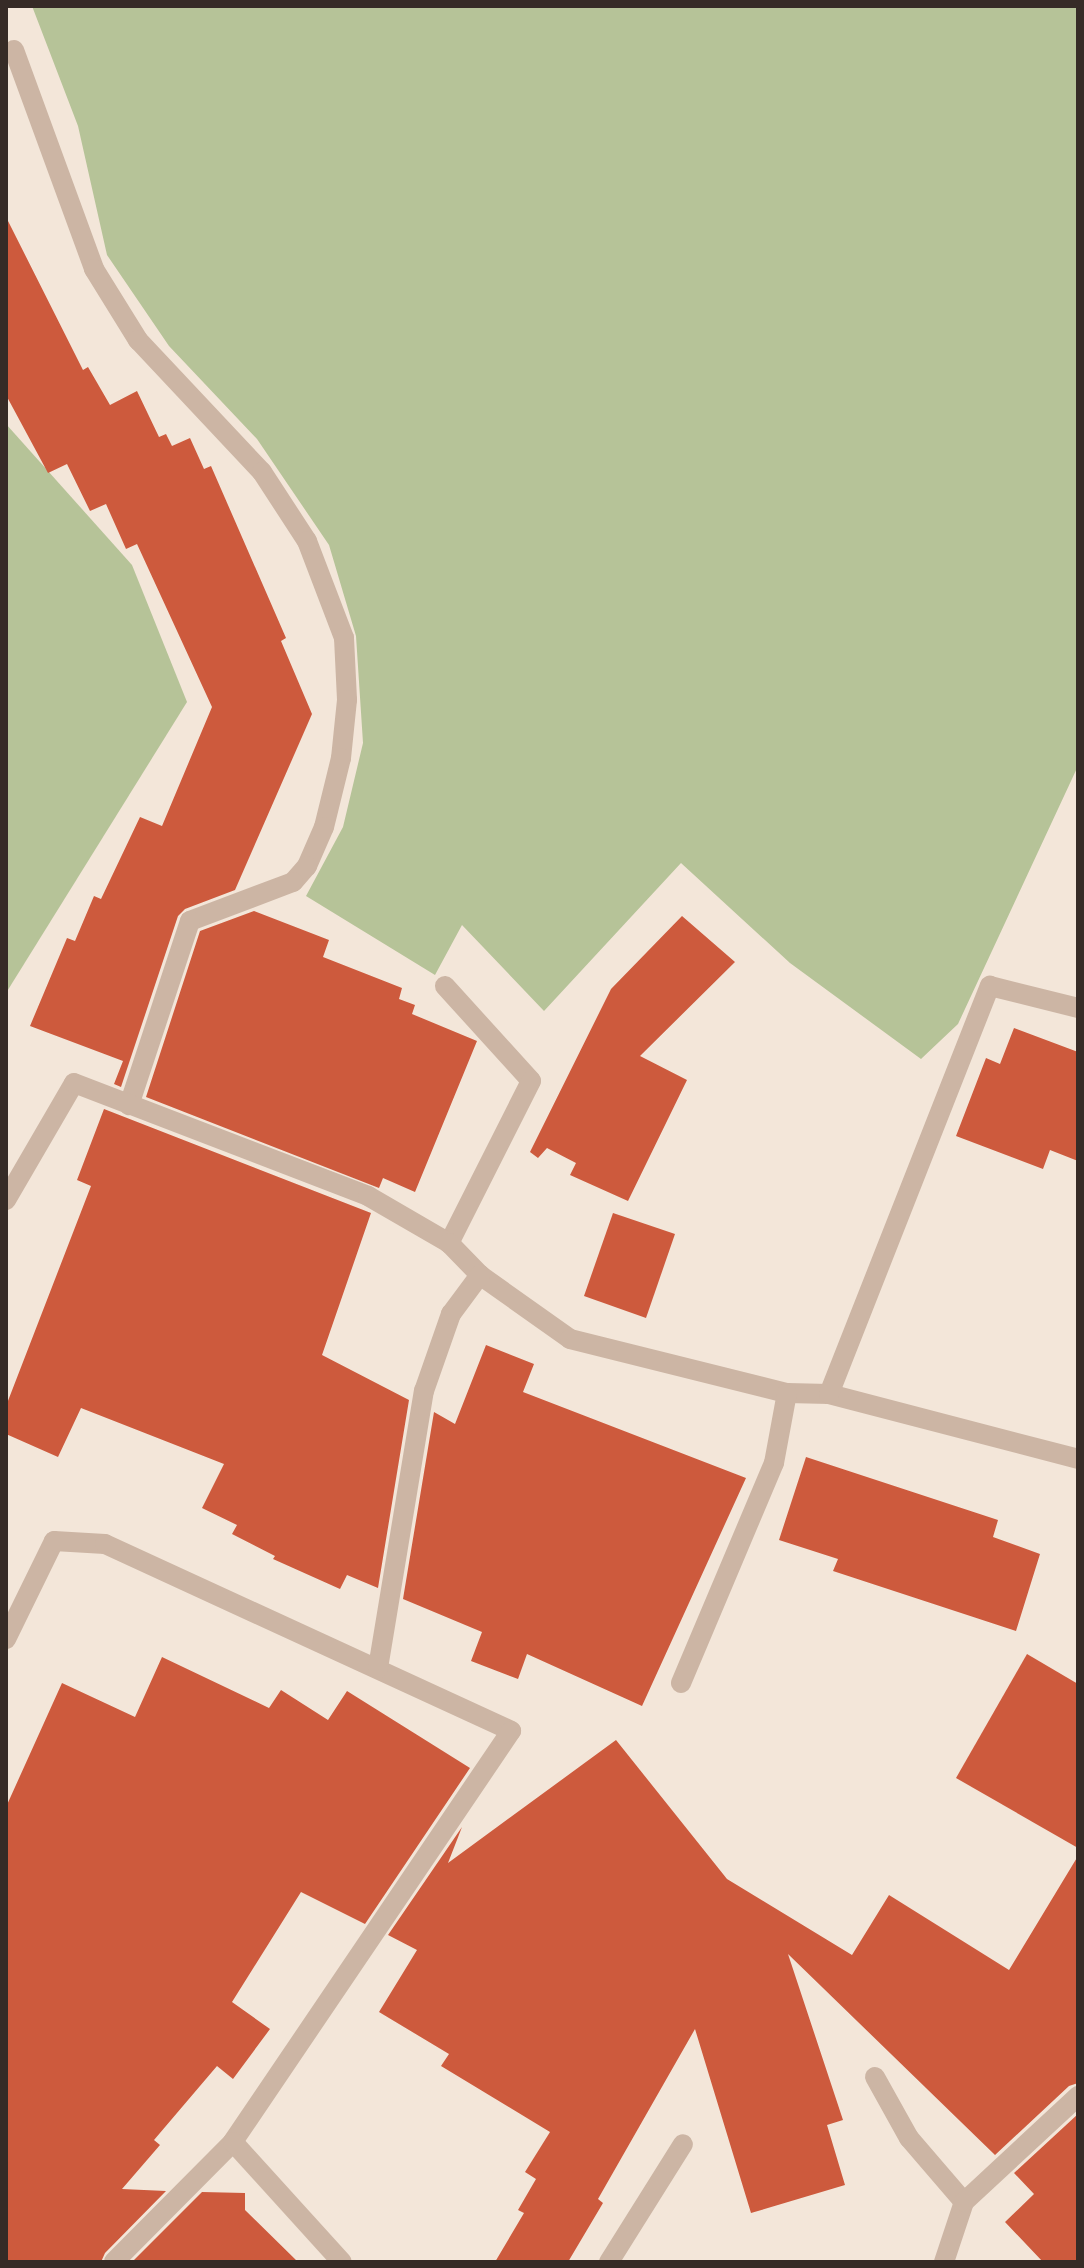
<!DOCTYPE html>
<html>
<head>
<meta charset="utf-8">
<style>
  body { margin:0 }
  #map { position:relative; width:1084px; height:2268px; overflow:hidden; background:#f3e6d9; font-family:"Varela Round",sans-serif }
  div>[style] { position:absolute }
  .green>* { inset:0; background:#b6c398 }
  .building>* { inset:0; background:#cd5a3d }
  .minor>* { height:20px; margin:-10px; padding:0 10px; transform-origin:10px; border-radius:10px; background:#ccb5a4 }
  span { translate:-50% -50%; white-space:nowrap; text-align:center; line-height:1.15; -webkit-text-stroke:6px #faf0e5; paint-order:stroke }
  .frame { position:absolute; inset:0; border:8px solid #362b26; pointer-events:none }
</style>
</head>
<body>
<div id="map">
  <div class="green">
    <i style="clip-path:polygon(32px 6px,1078px 6px,1078px 766px,958px 1024px,921px 1059px,790px 963px,681px 863px,544px 1011px,462px 925px,435px 975px,306px 896px,343px 827px,363px 743px,356px 636px,329px 545px,257px 439px,169px 346px,107px 255px,78px 126px)"></i>
    <i style="clip-path:polygon(6px 424px,132px 565px,187px 702px,6px 993px)"></i>
  </div>
  <div class="building">
    <i style="clip-path:polygon(6px 217px,83px 370px,88px 367px,110px 405px,137px 391px,159px 437px,166px 434px,172px 446px,190px 438px,204px 469px,211px 466px,286px 638px,281px 641px,312px 714px,235px 890px,185px 909px,178px 916px,121px 1087px,114px 1084px,123px 1061px,30px 1026px,67px 938px,75px 941px,94px 896px,101px 899px,140px 817px,162px 826px,212px 707px,137px 544px,126px 549px,106px 504px,90px 511px,67px 464px,48px 473px,6px 395px)"></i>
    <i style="clip-path:polygon(254px 911px,329px 940px,323px 957px,402px 988px,399px 999px,415px 1005px,412px 1014px,477px 1041px,415px 1192px,383px 1178px,379px 1188px,146px 1097px,200px 931px)"></i>
    <i style="clip-path:polygon(682px 916px,735px 962px,640px 1056px,687px 1080px,628px 1201px,570px 1175px,576px 1163px,547px 1148px,538px 1158px,530px 1152px,611px 989px)"></i>
    <i style="clip-path:polygon(1014px 1028px,1078px 1052px,1078px 1161px,1050px 1150px,1043px 1169px,956px 1136px,986px 1058px,1000px 1064px)"></i>
    <i style="clip-path:polygon(104px 1109px,371px 1213px,322px 1355px,409px 1400px,378px 1588px,347px 1575px,340px 1589px,273px 1559px,275px 1556px,232px 1534px,237px 1525px,202px 1508px,224px 1464px,81px 1408px,58px 1457px,6px 1434px,6px 1406px,91px 1186px,77px 1180px)"></i>
    <i style="clip-path:polygon(613px 1213px,675px 1234px,646px 1318px,584px 1296px)"></i>
    <i style="clip-path:polygon(486px 1345px,534px 1364px,523px 1392px,746px 1478px,642px 1706px,527px 1654px,518px 1679px,471px 1661px,482px 1632px,403px 1599px,434px 1412px,455px 1424px)"></i>
    <i style="clip-path:polygon(806px 1457px,998px 1520px,993px 1537px,1040px 1554px,1016px 1631px,833px 1571px,838px 1559px,779px 1540px)"></i>
    <i style="clip-path:polygon(1027px 1654px,1078px 1684px,1078px 1848px,956px 1778px)"></i>
    <i style="clip-path:polygon(162px 1657px,269px 1708px,281px 1690px,328px 1720px,347px 1691px,470px 1768px,365px 1924px,301px 1892px,232px 2002px,270px 2029px,233px 2079px,217px 2066px,154px 2140px,160px 2145px,122px 2189px,166px 2191px,105px 2253px,101px 2262px,6px 2262px,6px 1807px,62px 1683px,135px 1717px)"></i>
    <i style="clip-path:polygon(616px 1740px,727px 1879px,852px 1955px,889px 1895px,1009px 1970px,1078px 1856px,1078px 2083px,1069px 2086px,995px 2155px,788px 1954px,843px 2120px,827px 2125px,845px 2185px,751px 2213px,695px 2029px,598px 2199px,603px 2203px,568px 2262px,495px 2262px,524px 2213px,518px 2210px,536px 2179px,525px 2172px,550px 2132px,441px 2066px,449px 2054px,379px 2012px,417px 1950px,388px 1935px,462px 1827px,448px 1863px)"></i>
    <i style="clip-path:polygon(1078px 2114px,1078px 2262px,1043px 2262px,1005px 2222px,1034px 2194px,1014px 2173px)"></i>
    <i style="clip-path:polygon(202px 2192px,245px 2193px,245px 2210px,298px 2262px,132px 2262px)"></i>
  </div>
  <div class="minor">
    <i style="left:14px;top:50px;width:233px;rotate:69.9deg"></i>
    <i style="left:94px;top:269px;width:84px;rotate:58.2deg"></i>
    <i style="left:138px;top:340px;width:181px;rotate:46.8deg"></i>
    <i style="left:262px;top:472px;width:82px;rotate:56.9deg"></i>
    <i style="left:307px;top:541px;width:104px;rotate:69.1deg"></i>
    <i style="left:344px;top:638px;width:62px;rotate:87.2deg"></i>
    <i style="left:347px;top:700px;width:58px;rotate:95.9deg"></i>
    <i style="left:341px;top:758px;width:71px;rotate:103.8deg"></i>
    <i style="left:324px;top:827px;width:43px;rotate:113.6deg"></i>
    <i style="left:307px;top:866px;width:21px;rotate:131deg"></i>
    <i style="left:293px;top:882px;width:110px;rotate:159.3deg"></i>
    <i style="left:190px;top:921px;width:194px;rotate:108.3deg"></i>
    <i style="left:445px;top:986px;width:128px;rotate:47.8deg"></i>
    <i style="left:531px;top:1081px;width:182px;rotate:116.8deg"></i>
    <i style="left:6px;top:1200px;width:135px;rotate:-59.8deg"></i>
    <i style="left:74px;top:1083px;width:315px;rotate:21deg"></i>
    <i style="left:368px;top:1196px;width:94px;rotate:30.1deg"></i>
    <i style="left:449px;top:1243px;width:45px;rotate:45.9deg"></i>
    <i style="left:480px;top:1275px;width:110px;rotate:35.4deg"></i>
    <i style="left:570px;top:1339px;width:224px;rotate:14deg"></i>
    <i style="left:787px;top:1393px;width:42px;rotate:1.4deg"></i>
    <i style="left:829px;top:1394px;width:257px;rotate:14.6deg"></i>
    <i style="left:829px;top:1394px;width:439px;rotate:-68.5deg"></i>
    <i style="left:990px;top:986px;width:91px;rotate:14deg"></i>
    <i style="left:6px;top:1639px;width:109px;rotate:-63.9deg"></i>
    <i style="left:54px;top:1541px;width:51px;rotate:3.4deg"></i>
    <i style="left:105px;top:1544px;width:447px;rotate:24.7deg"></i>
    <i style="left:511px;top:1731px;width:496px;rotate:124.1deg"></i>
    <i style="left:233px;top:2142px;width:169px;rotate:134.8deg"></i>
    <i style="left:378px;top:1668px;width:281px;rotate:-80.6deg"></i>
    <i style="left:424px;top:1391px;width:82px;rotate:-70.7deg"></i>
    <i style="left:451px;top:1314px;width:49px;rotate:-53.4deg"></i>
    <i style="left:681px;top:1683px;width:239px;rotate:-67.1deg"></i>
    <i style="left:774px;top:1463px;width:71px;rotate:-79.5deg"></i>
    <i style="left:875px;top:2077px;width:70px;rotate:60.9deg"></i>
    <i style="left:909px;top:2138px;width:84px;rotate:49.3deg"></i>
    <i style="left:233px;top:2142px;width:162px;rotate:47.8deg"></i>
    <i style="left:609px;top:2262px;width:139px;rotate:-57.9deg"></i>
    <i style="left:944px;top:2262px;width:63px;rotate:-71.6deg"></i>
    <i style="left:964px;top:2202px;width:156px;rotate:-42.9deg"></i>
  </div>
  <div class="frame"></div>
</div>
</body>
</html>
